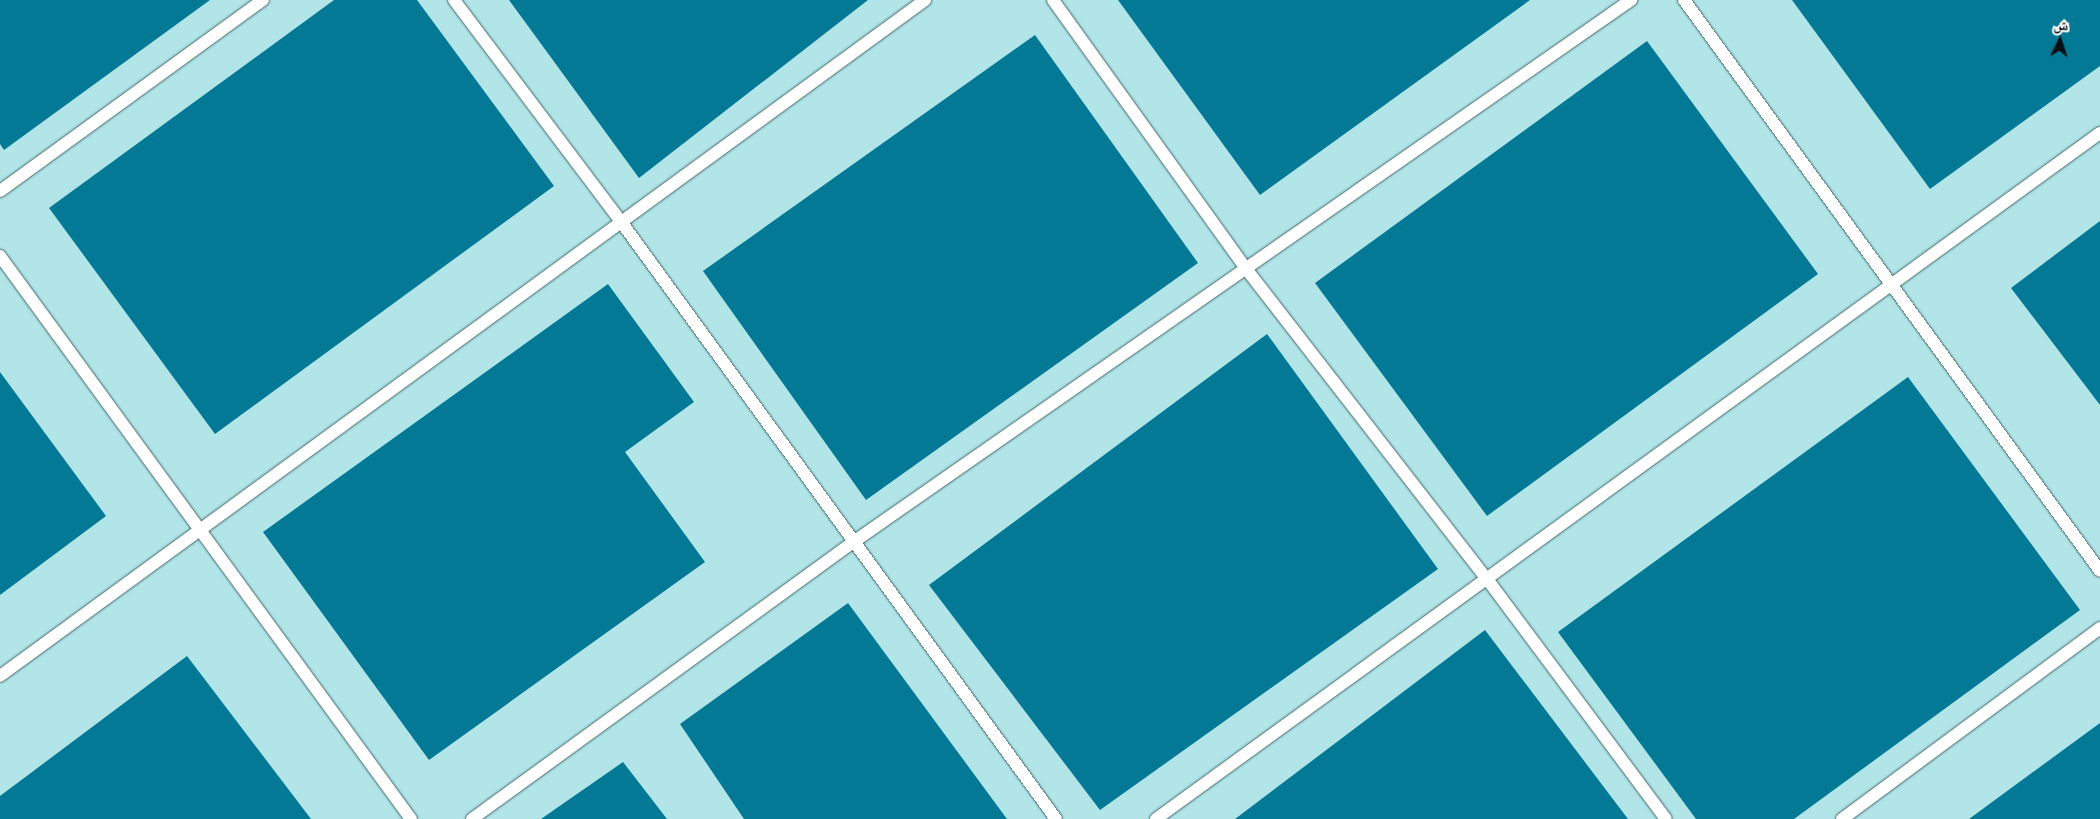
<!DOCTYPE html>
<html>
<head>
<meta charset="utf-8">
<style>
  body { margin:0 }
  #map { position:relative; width:2100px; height:819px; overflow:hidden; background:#c9f1f4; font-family:Poppins,"Noto Naskh Arabic",sans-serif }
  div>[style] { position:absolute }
  .built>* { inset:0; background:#b2e5e8 }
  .building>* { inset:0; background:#037996 }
  .roads { filter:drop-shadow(0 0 1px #426769) drop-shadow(0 0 1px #426769) }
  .service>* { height:12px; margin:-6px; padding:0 6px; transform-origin:6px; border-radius:6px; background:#fff }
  span { translate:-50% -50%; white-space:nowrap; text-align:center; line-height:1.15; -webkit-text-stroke:4px #fff; paint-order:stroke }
  .north { position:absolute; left:2035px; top:15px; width:50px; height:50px; -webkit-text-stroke:4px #fff; paint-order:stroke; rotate:4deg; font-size:14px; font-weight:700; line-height:20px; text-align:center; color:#031011 }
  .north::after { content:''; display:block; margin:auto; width:18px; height:22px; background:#031011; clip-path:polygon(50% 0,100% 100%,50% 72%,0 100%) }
</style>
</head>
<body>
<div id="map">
  <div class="built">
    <i style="clip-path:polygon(0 0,2100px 0,2100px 819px,0 819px)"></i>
  </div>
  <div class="building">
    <i style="clip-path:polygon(0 0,210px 0,4px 150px,0 144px)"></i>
    <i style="clip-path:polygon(334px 0,417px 0,554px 186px,215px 434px,49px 208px)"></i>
    <i style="clip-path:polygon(509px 0,868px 0,639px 178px)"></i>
    <i style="clip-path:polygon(1118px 0,1530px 0,1260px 195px)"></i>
    <i style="clip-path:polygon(1792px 0,2100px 0,2100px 66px,1930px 189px)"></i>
    <i style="clip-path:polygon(1035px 35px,1198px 263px,866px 500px,703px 271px)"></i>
    <i style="clip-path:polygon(1647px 41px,1818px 274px,1487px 516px,1315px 283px)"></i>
    <i style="clip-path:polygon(2100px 221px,2100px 405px,2011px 288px)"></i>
    <i style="clip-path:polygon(608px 284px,694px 402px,625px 452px,705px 562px,429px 760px,263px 532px)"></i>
    <i style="clip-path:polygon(1267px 334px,1438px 569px,1100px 810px,929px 585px)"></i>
    <i style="clip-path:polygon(0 372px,106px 516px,0 595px)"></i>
    <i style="clip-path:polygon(1908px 377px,2080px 610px,1794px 819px,1696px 819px,1558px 632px)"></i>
    <i style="clip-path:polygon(848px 603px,1007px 819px,744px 819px,680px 724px)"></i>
    <i style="clip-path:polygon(1485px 630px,1628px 819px,1235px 819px)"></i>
    <i style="clip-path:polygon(187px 656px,311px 819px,0 819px,0 796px)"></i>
    <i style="clip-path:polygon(2100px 723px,2100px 819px,1969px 819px)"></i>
    <i style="clip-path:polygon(623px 762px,667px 819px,541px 819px)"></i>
  </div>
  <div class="roads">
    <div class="service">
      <i style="left:454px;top:0;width:279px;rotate:53deg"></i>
      <i style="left:622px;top:223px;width:737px;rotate:53.94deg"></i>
      <i style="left:1053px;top:0;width:332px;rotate:54.3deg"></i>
      <i style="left:1247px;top:270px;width:391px;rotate:52.2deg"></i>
      <i style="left:1487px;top:579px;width:299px;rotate:53.3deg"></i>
      <i style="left:1684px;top:0;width:706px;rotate:53.92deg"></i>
      <i style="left:0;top:191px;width:325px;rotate:-36deg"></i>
      <i style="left:0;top:256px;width:697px;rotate:53.87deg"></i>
      <i style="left:0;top:676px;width:1146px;rotate:-36.16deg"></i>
      <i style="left:472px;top:819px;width:470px;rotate:-36deg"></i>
      <i style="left:852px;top:543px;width:950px;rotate:-34.88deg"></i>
      <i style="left:1156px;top:819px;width:1167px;rotate:-36.01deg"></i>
      <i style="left:1842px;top:819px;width:321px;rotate:-36.5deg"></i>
    </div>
  </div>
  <div class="north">ش</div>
</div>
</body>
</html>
